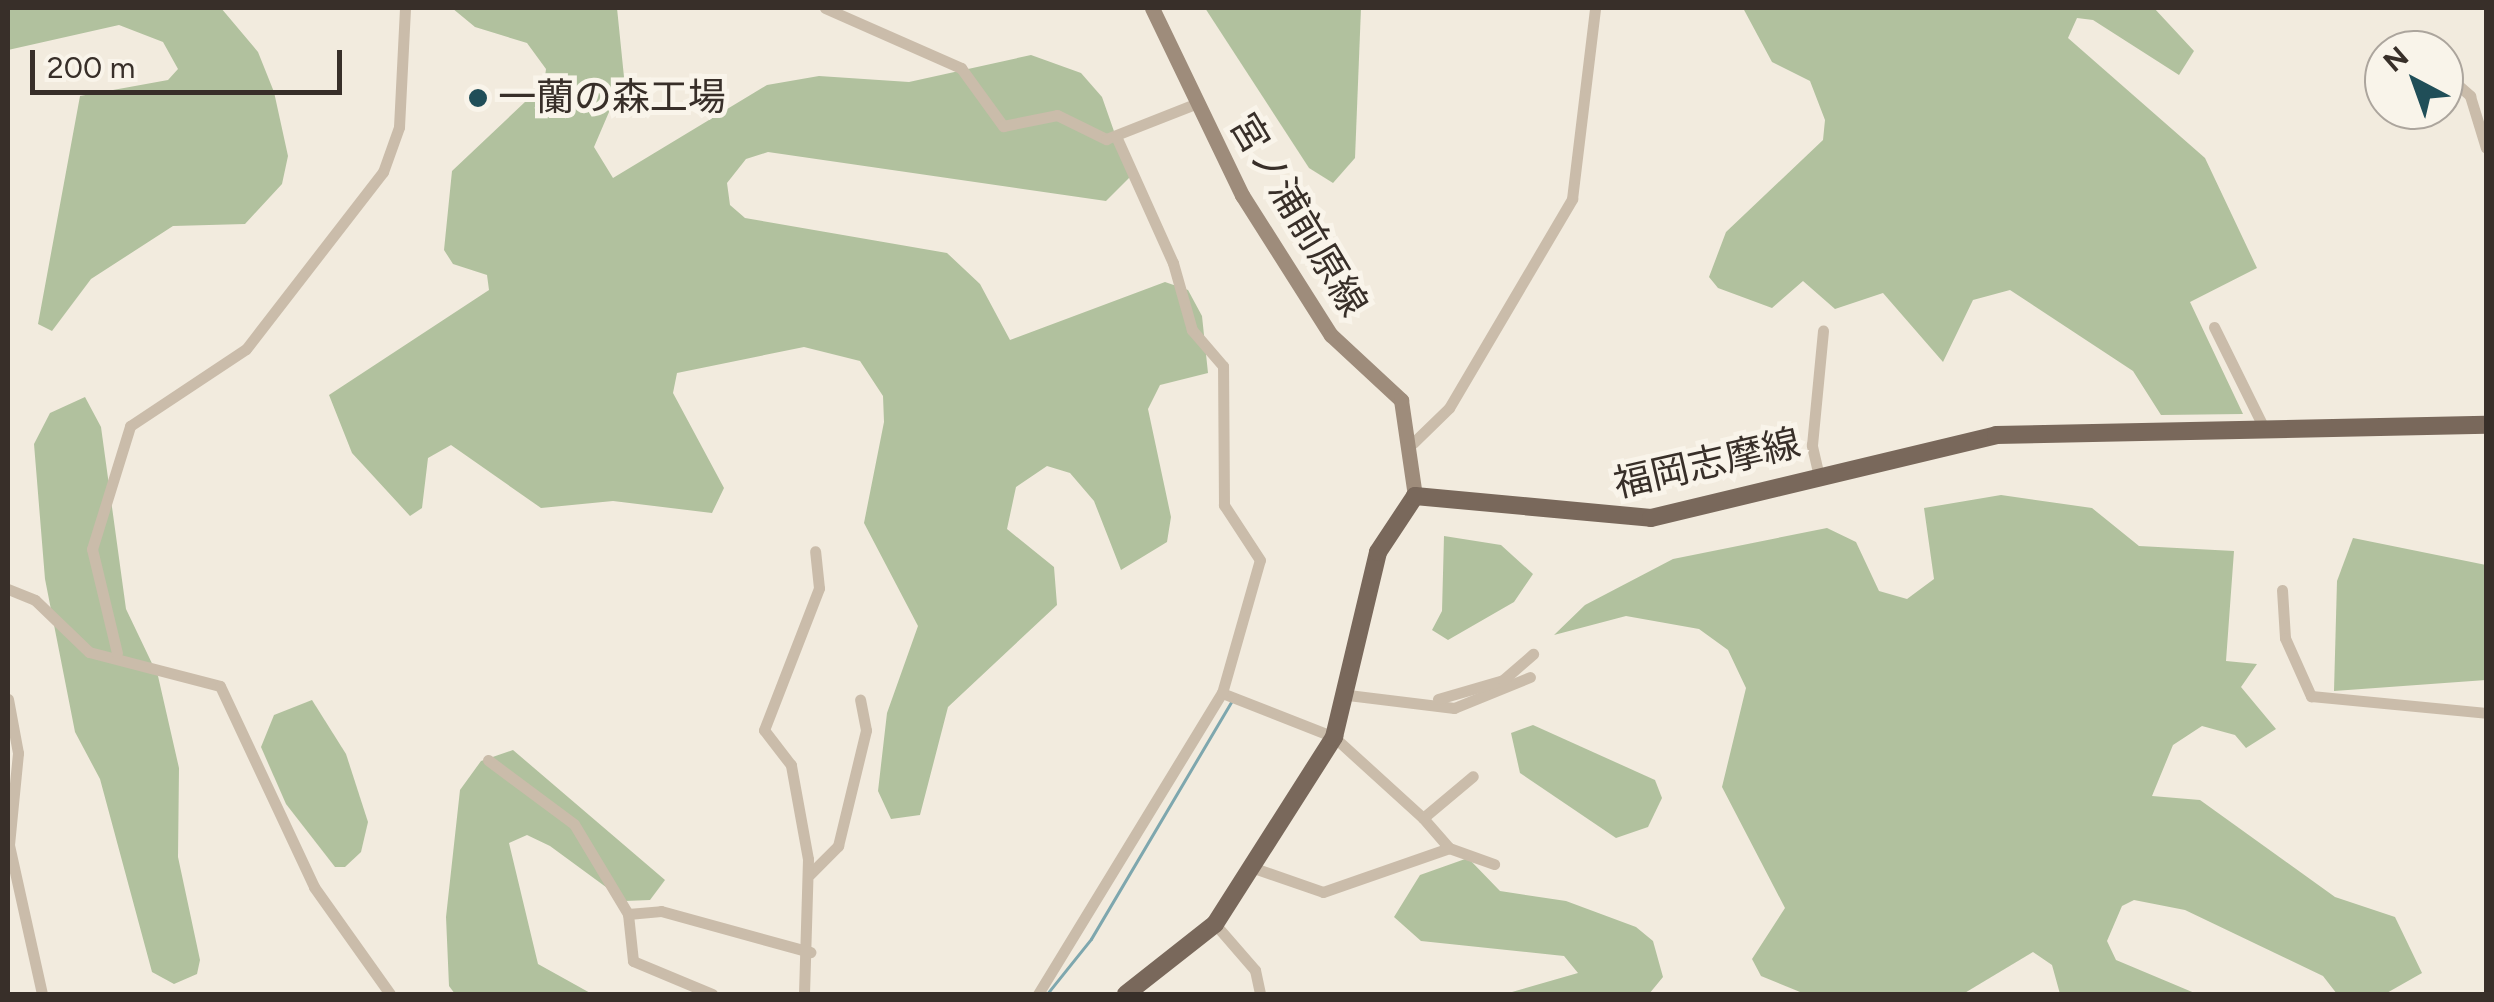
<!DOCTYPE html>
<html>
<head>
<meta charset="utf-8">
<style>
  body { margin:0 }
  #map { position:relative; width:2494px; height:1002px; overflow:hidden; background:#f2ebde; font-family:Figtree,"Noto Sans JP",sans-serif }
  div>[style] { position:absolute }
  .green>* { inset:0; background:#b1c19e }
  .stream>* { height:2.5px; margin:-1.25px; padding:0 1.25px; transform-origin:1.25px; border-radius:1.25px; background:#7ea7ae }
  .minor>* { height:11px; margin:-5.5px; padding:0 5.5px; transform-origin:5.5px; border-radius:5.5px; background:#cabcaa }
  .secondary>* { height:15px; margin:-7.5px; padding:0 7.5px; transform-origin:7.5px; border-radius:7.5px; background:#9e8c7b }
  .primary>* { height:18px; margin:-9px; padding:0 9px; transform-origin:9px; border-radius:9px; background:#79685b }
  .dots>* { width:28px; height:28px; translate:-50% -50%; box-sizing:border-box; border:5px solid #f9f4ea; border-radius:50% }
  span { translate:-50% -50%; white-space:nowrap; text-align:center; line-height:1.15; -webkit-text-stroke:10px #f9f4ea; paint-order:stroke }
  .poi-label { font-size:38px; color:#382f29 }
  .left { translate:0 -50%; text-align:left }
  .street-label { font-size:38px; color:#382f29 }
  .frame { position:absolute; inset:0; border:10px solid #382f29; pointer-events:none }
  .north { position:absolute; left:2364px; top:30px; width:100px; height:100px; box-sizing:border-box; background:#f9f4ea; border:2px solid #aca59d; border-radius:50%; rotate:319deg; font-size:28px; font-weight:700; line-height:40px; text-align:center; color:#382f29 }
  .north::after { content:''; display:block; margin:auto; width:35px; height:45px; background:#204e58; clip-path:polygon(50% 0,100% 100%,50% 72%,0 100%) }
  .scale { position:absolute; left:30px; top:50px; width:312px; height:45px; box-sizing:border-box; border:5px solid #382f29; border-top:0; padding-left:12px; font-size:30px; line-height:35px; white-space:nowrap; color:#382f29; -webkit-text-stroke:8px #f9f4ea; paint-order:stroke }
</style>
</head>
<body>
<div id="map">
  <div class="green">
    <i style="clip-path:polygon(8px 8px,221px 8px,258px 52px,274px 92px,288px 156px,282px 184px,245px 224px,173px 226px,91px 279px,52px 331px,38px 324px,80px 96px,168px 80px,178px 69px,163px 42px,119px 25px,8px 50px)"></i>
    <i style="clip-path:polygon(452px 8px,617px 8px,624px 77px,594px 147px,613px 178px,767px 85px,819px 76px,909px 82px,1031px 55px,1081px 73px,1102px 97px,1130px 177px,1106px 201px,768px 152px,746px 159px,727px 183px,730px 205px,745px 218px,947px 253px,980px 284px,1010px 340px,1165px 282px,1188px 290px,1202px 316px,1208px 373px,1160px 385px,1148px 409px,1171px 517px,1167px 542px,1121px 570px,1094px 501px,1070px 473px,1047px 466px,1016px 487px,1007px 529px,1054px 567px,1057px 605px,948px 707px,920px 815px,891px 819px,878px 791px,887px 713px,918px 626px,864px 523px,884px 422px,883px 396px,860px 361px,804px 347px,677px 373px,673px 393px,724px 488px,712px 513px,613px 501px,541px 508px,451px 445px,428px 458px,422px 508px,410px 516px,352px 453px,329px 395px,489px 290px,487px 275px,453px 264px,444px 250px,452px 171px,544px 84px,546px 69px,527px 43px,475px 27px)"></i>
    <i style="clip-path:polygon(1205px 8px,1361px 8px,1355px 158px,1333px 183px,1309px 168px)"></i>
    <i style="clip-path:polygon(1743px 8px,2154px 8px,2194px 51px,2179px 75px,2093px 20px,2077px 18px,2068px 38px,2205px 158px,2257px 268px,2190px 302px,2243px 414px,2161px 415px,2133px 371px,2010px 290px,1973px 300px,1943px 362px,1883px 293px,1835px 309px,1803px 281px,1772px 308px,1718px 288px,1709px 277px,1726px 232px,1823px 140px,1825px 120px,1810px 81px,1772px 62px)"></i>
    <i style="clip-path:polygon(85px 397px,101px 427px,126px 609px,158px 676px,179px 768px,178px 857px,200px 960px,197px 974px,174px 984px,152px 972px,100px 779px,75px 732px,45px 579px,34px 444px,50px 413px)"></i>
    <i style="clip-path:polygon(2001px 495px,2092px 508px,2139px 546px,2234px 551px,2226px 661px,2257px 664px,2241px 687px,2276px 729px,2246px 748px,2235px 735px,2202px 726px,2173px 745px,2152px 796px,2200px 800px,2335px 897px,2395px 917px,2422px 973px,2385px 994px,2337px 994px,2323px 976px,2185px 910px,2134px 900px,2122px 906px,2107px 941px,2116px 960px,2197px 994px,2060px 994px,2052px 965px,2033px 952px,1963px 994px,1805px 994px,1761px 976px,1752px 959px,1785px 908px,1722px 787px,1746px 688px,1728px 650px,1699px 629px,1626px 616px,1554px 635px,1585px 605px,1673px 559px,1827px 528px,1856px 542px,1879px 591px,1907px 599px,1934px 579px,1924px 508px)"></i>
    <i style="clip-path:polygon(1444px 536px,1501px 545px,1533px 574px,1514px 602px,1448px 640px,1432px 630px,1442px 611px)"></i>
    <i style="clip-path:polygon(2353px 538px,2486px 565px,2486px 680px,2334px 691px,2337px 581px)"></i>
    <i style="clip-path:polygon(312px 700px,346px 754px,368px 822px,361px 852px,345px 867px,335px 867px,286px 804px,261px 747px,274px 715px)"></i>
    <i style="clip-path:polygon(1533px 725px,1655px 780px,1662px 798px,1648px 827px,1616px 838px,1520px 773px,1511px 733px)"></i>
    <i style="clip-path:polygon(513px 750px,665px 880px,650px 900px,625px 901px,550px 846px,527px 835px,509px 843px,538px 964px,592px 994px,455px 994px,449px 986px,446px 917px,460px 790px,481px 761px)"></i>
    <i style="clip-path:polygon(1468px 858px,1500px 891px,1566px 901px,1636px 927px,1653px 941px,1663px 977px,1649px 994px,1505px 994px,1578px 973px,1564px 956px,1421px 941px,1394px 917px,1420px 875px)"></i>
  </div>
  <div class="stream">
    <i style="left:1047px;top:994px;width:70px;rotate:-51.3deg"></i>
    <i style="left:1091px;top:939px;width:275px;rotate:-59.4deg"></i>
  </div>
  <div class="minor">
    <i style="left:825px;top:8px;width:149px;rotate:23.8deg"></i>
    <i style="left:961px;top:68px;width:72px;rotate:54.1deg"></i>
    <i style="left:1003px;top:126px;width:55px;rotate:-11.5deg"></i>
    <i style="left:1057px;top:115px;width:55px;rotate:26.1deg"></i>
    <i style="left:1106px;top:139px;width:96px;rotate:-21.5deg"></i>
    <i style="left:2444px;top:73px;width:35px;rotate:41deg"></i>
    <i style="left:2470px;top:96px;width:54px;rotate:72.9deg"></i>
    <i style="left:2379px;top:80px;width:5px;rotate:-11deg"></i>
    <i style="left:2214px;top:327px;width:115px;rotate:63.7deg"></i>
    <i style="left:1413px;top:443px;width:50px;rotate:-44.2deg"></i>
    <i style="left:1449px;top:408px;width:243px;rotate:-59.5deg"></i>
    <i style="left:1572px;top:199px;width:192px;rotate:-83.1deg"></i>
    <i style="left:1818px;top:472px;width:28px;rotate:-103deg"></i>
    <i style="left:1812px;top:445px;width:115px;rotate:-84.5deg"></i>
    <i style="left:8px;top:589px;width:29px;rotate:22deg"></i>
    <i style="left:35px;top:600px;width:75px;rotate:43.9deg"></i>
    <i style="left:89px;top:652px;width:135px;rotate:14.5deg"></i>
    <i style="left:220px;top:686px;width:222px;rotate:64.9deg"></i>
    <i style="left:314px;top:887px;width:131px;rotate:54.6deg"></i>
    <i style="left:2282px;top:590px;width:48px;rotate:86.4deg"></i>
    <i style="left:2285px;top:638px;width:64px;rotate:65.9deg"></i>
    <i style="left:2311px;top:696px;width:176px;rotate:5.5deg"></i>
    <i style="left:117px;top:653px;width:107px;rotate:-103.5deg"></i>
    <i style="left:92px;top:549px;width:129px;rotate:-72.8deg"></i>
    <i style="left:130px;top:426px;width:139px;rotate:-33.6deg"></i>
    <i style="left:246px;top:349px;width:224px;rotate:-52.3deg"></i>
    <i style="left:383px;top:172px;width:48px;rotate:-70.4deg"></i>
    <i style="left:399px;top:127px;width:119px;rotate:-87.1deg"></i>
    <i style="left:1222px;top:693px;width:120px;rotate:21.4deg"></i>
    <i style="left:1334px;top:737px;width:120px;rotate:42.3deg"></i>
    <i style="left:1423px;top:818px;width:65px;rotate:-40deg"></i>
    <i style="left:1348px;top:695px;width:107px;rotate:7deg"></i>
    <i style="left:1454px;top:708px;width:82px;rotate:-22.2deg"></i>
    <i style="left:8px;top:699px;width:55px;rotate:79.5deg"></i>
    <i style="left:18px;top:753px;width:92px;rotate:95.6deg"></i>
    <i style="left:9px;top:845px;width:153px;rotate:77.5deg"></i>
    <i style="left:1438px;top:699px;width:68px;rotate:-16.3deg"></i>
    <i style="left:1503px;top:680px;width:40px;rotate:-41deg"></i>
    <i style="left:488px;top:760px;width:107px;rotate:36.7deg"></i>
    <i style="left:574px;top:824px;width:105px;rotate:59deg"></i>
    <i style="left:628px;top:914px;width:47px;rotate:83.9deg"></i>
    <i style="left:633px;top:961px;width:86px;rotate:22.7deg"></i>
    <i style="left:1423px;top:818px;width:40px;rotate:49deg"></i>
    <i style="left:1449px;top:848px;width:48px;rotate:19.6deg"></i>
    <i style="left:1251px;top:867px;width:76px;rotate:19.1deg"></i>
    <i style="left:1323px;top:892px;width:133px;rotate:-19.2deg"></i>
    <i style="left:810px;top:874px;width:40px;rotate:-45deg"></i>
    <i style="left:838px;top:846px;width:119px;rotate:-76.4deg"></i>
    <i style="left:866px;top:730px;width:31px;rotate:-101deg"></i>
    <i style="left:628px;top:914px;width:33px;rotate:-5deg"></i>
    <i style="left:661px;top:911px;width:155px;rotate:15.4deg"></i>
    <i style="left:1215px;top:924px;width:61px;rotate:49deg"></i>
    <i style="left:1255px;top:970px;width:25px;rotate:78deg"></i>
    <i style="left:804px;top:994px;width:135px;rotate:-88.3deg"></i>
    <i style="left:808px;top:859px;width:96px;rotate:-100.3deg"></i>
    <i style="left:791px;top:765px;width:44px;rotate:-127.6deg"></i>
    <i style="left:764px;top:730px;width:152px;rotate:-68.8deg"></i>
    <i style="left:819px;top:588px;width:37px;rotate:-96deg"></i>
    <i style="left:1038px;top:994px;width:353px;rotate:-58.6deg"></i>
    <i style="left:1222px;top:693px;width:138px;rotate:-74.1deg"></i>
    <i style="left:1260px;top:560px;width:66px;rotate:-123.2deg"></i>
    <i style="left:1224px;top:505px;width:139px;rotate:-90.4deg"></i>
    <i style="left:1223px;top:366px;width:48px;rotate:-130.7deg"></i>
    <i style="left:1192px;top:330px;width:70px;rotate:-105.8deg"></i>
    <i style="left:1173px;top:263px;width:139px;rotate:-114.2deg"></i>
  </div>
  <div class="secondary">
    <i style="left:1152px;top:8px;width:208px;rotate:64.3deg"></i>
    <i style="left:1242px;top:195px;width:166px;rotate:57.6deg"></i>
    <i style="left:1331px;top:335px;width:96px;rotate:42.9deg"></i>
    <i style="left:1401px;top:400px;width:97px;rotate:81.7deg"></i>
  </div>
  <div class="primary">
    <i style="left:1126px;top:994px;width:113px;rotate:-38.2deg"></i>
    <i style="left:1215px;top:924px;width:222px;rotate:-57.5deg"></i>
    <i style="left:1334px;top:737px;width:190px;rotate:-76.6deg"></i>
    <i style="left:1378px;top:552px;width:67px;rotate:-56.5deg"></i>
    <i style="left:1415px;top:496px;width:237px;rotate:5.3deg"></i>
    <i style="left:1651px;top:518px;width:355px;rotate:-13.5deg"></i>
    <i style="left:1996px;top:435px;width:490px;rotate:-1.2deg"></i>
  </div>
  <div class="dots">
    <i style="left:478px;top:98px;background:#204e58"></i>
  </div>
  <div class="poi-label">
    <span class="left" style="left:498px;top:98px">一蘭の森工場</span>
  </div>
  <div class="street-label">
    <span style="left:1298px;top:215px;rotate:59deg">宮ノ浦前原線</span>
    <span style="left:1707px;top:464px;rotate:-13deg">福岡志摩線</span>
  </div>
  <div class="frame"></div>
  <div class="north">N</div>
  <div class="scale">200 m</div>
</div>
</body>
</html>
